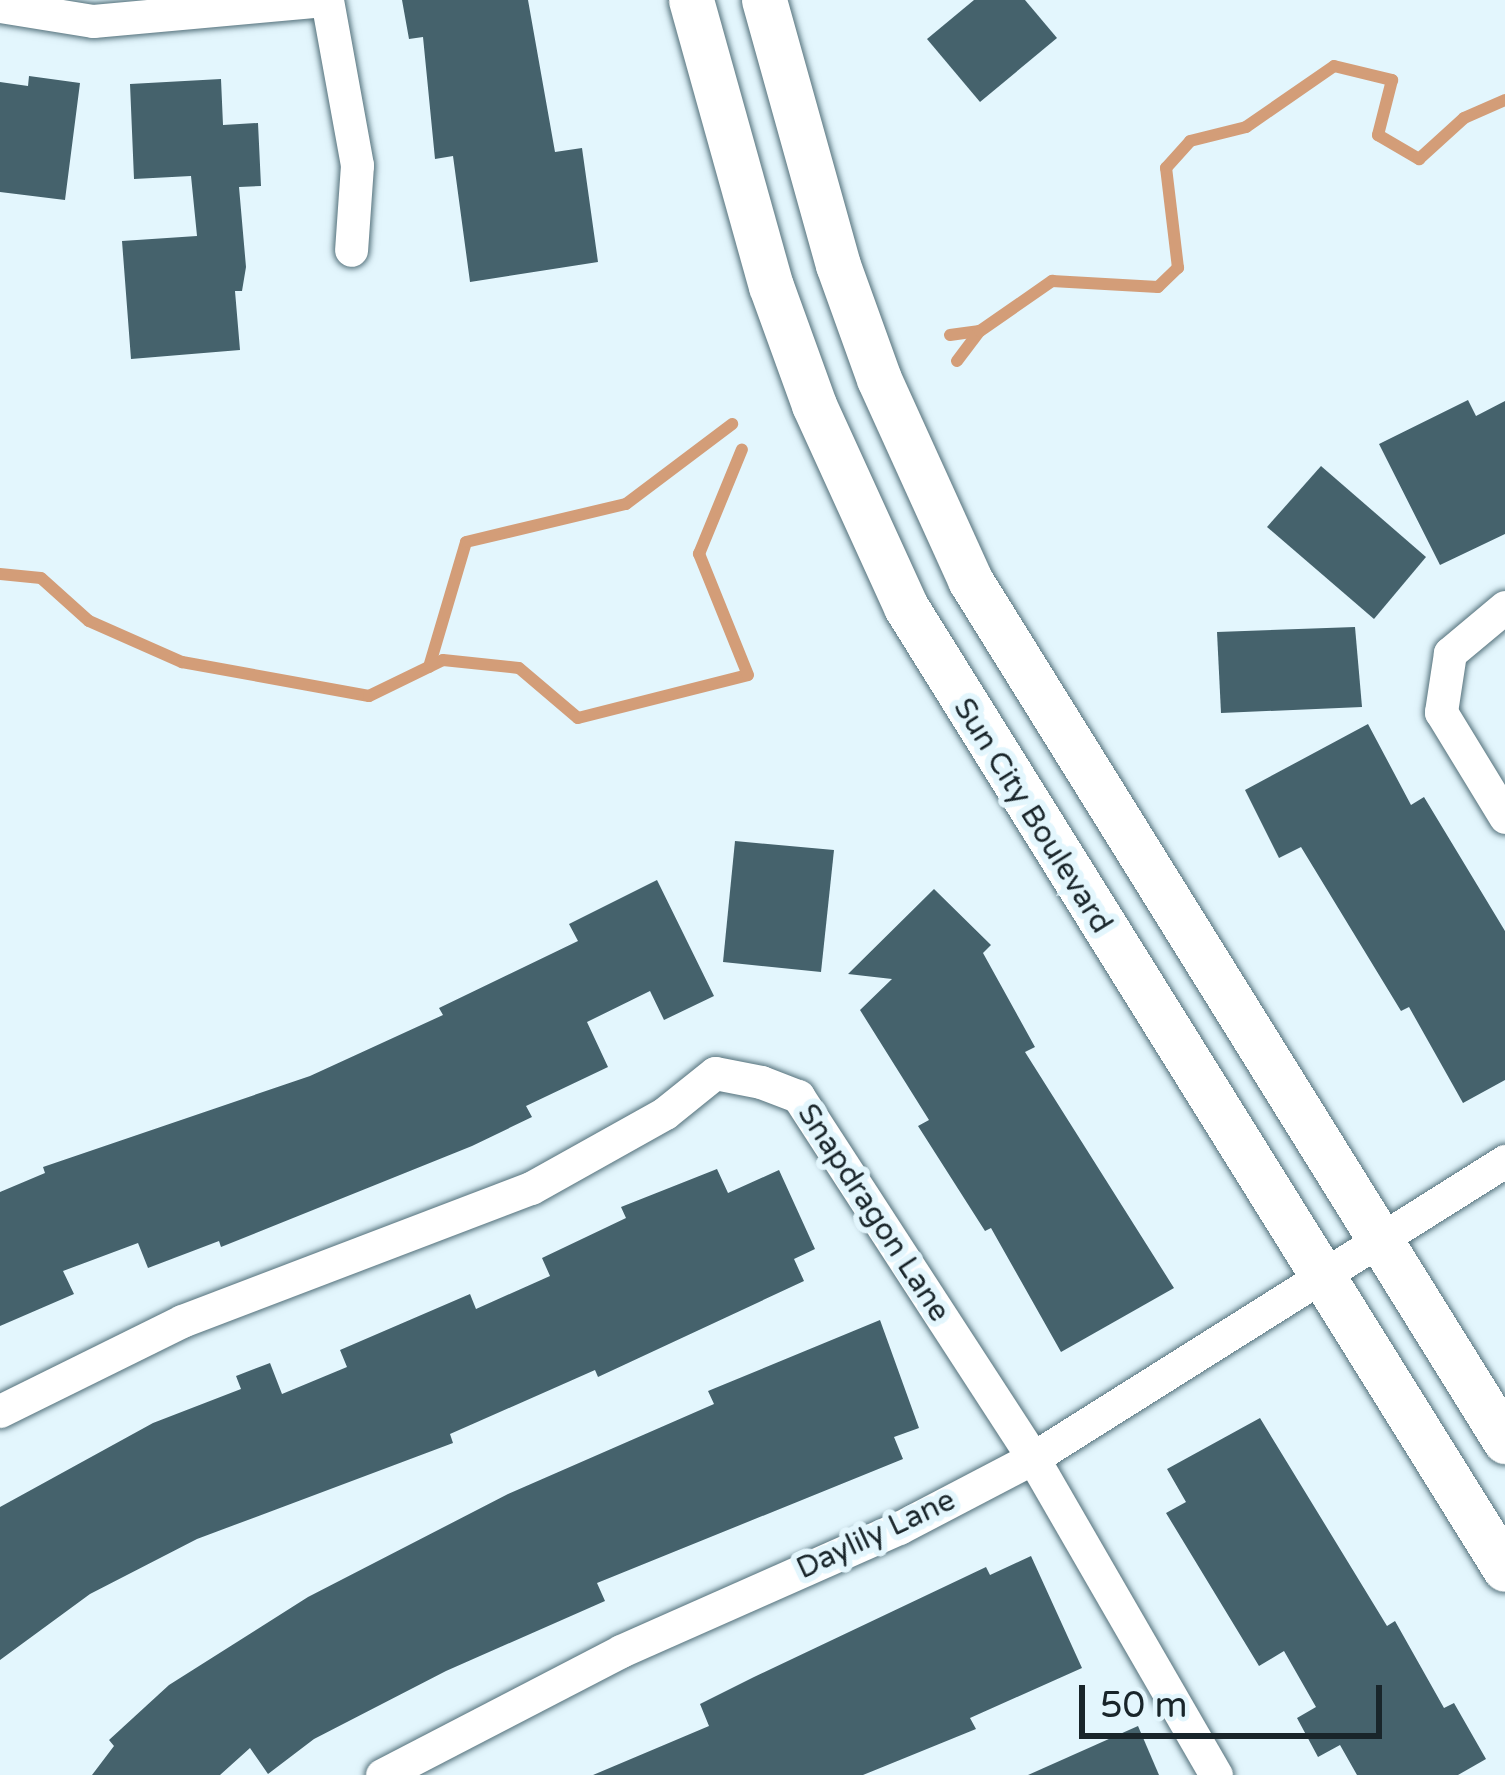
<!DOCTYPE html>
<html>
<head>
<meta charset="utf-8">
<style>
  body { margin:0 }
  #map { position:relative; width:1505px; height:1775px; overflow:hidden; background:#e3f6fd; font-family:"Varela Round",sans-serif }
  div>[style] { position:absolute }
  .stream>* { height:12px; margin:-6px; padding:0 6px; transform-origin:6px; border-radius:6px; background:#d39d78 }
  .building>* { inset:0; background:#45626c }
  .roads { filter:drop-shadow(0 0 3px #53707a) drop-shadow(0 0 3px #53707a) }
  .street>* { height:33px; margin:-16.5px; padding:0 16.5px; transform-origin:16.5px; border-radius:16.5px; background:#fff }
  .secondary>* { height:45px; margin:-22.5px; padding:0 22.5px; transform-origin:22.5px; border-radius:22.5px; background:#fff }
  span { translate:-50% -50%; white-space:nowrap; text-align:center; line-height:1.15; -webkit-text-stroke:12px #e3f6fd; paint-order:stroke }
  .street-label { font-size:30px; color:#19252a }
  .scale { position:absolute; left:1079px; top:1685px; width:303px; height:54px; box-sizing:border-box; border:6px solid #19252a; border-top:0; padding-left:15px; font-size:36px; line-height:42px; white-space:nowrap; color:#19252a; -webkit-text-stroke:9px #e3f6fd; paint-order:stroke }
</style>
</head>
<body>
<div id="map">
  <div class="stream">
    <i style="left:950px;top:335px;width:30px;rotate:-8deg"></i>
    <i style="left:957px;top:361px;width:38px;rotate:-53deg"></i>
    <i style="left:980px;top:331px;width:88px;rotate:-34.8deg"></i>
    <i style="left:1052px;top:281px;width:106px;rotate:3.2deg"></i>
    <i style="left:1158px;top:287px;width:28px;rotate:-44deg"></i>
    <i style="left:1178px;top:268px;width:101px;rotate:-96.8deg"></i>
    <i style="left:1166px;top:168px;width:36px;rotate:-48deg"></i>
    <i style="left:1190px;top:141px;width:58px;rotate:-14deg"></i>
    <i style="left:1246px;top:127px;width:107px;rotate:-34.7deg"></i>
    <i style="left:1334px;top:66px;width:60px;rotate:13.6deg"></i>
    <i style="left:1392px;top:80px;width:57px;rotate:104.3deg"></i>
    <i style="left:1378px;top:135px;width:48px;rotate:30.3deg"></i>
    <i style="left:1419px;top:159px;width:61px;rotate:-42.3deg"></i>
    <i style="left:1464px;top:118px;width:45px;rotate:-23.7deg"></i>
    <i style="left:0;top:574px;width:41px;rotate:5.6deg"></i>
    <i style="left:41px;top:578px;width:64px;rotate:41.9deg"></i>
    <i style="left:89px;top:621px;width:102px;rotate:23.8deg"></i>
    <i style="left:182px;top:662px;width:190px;rotate:10.3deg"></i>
    <i style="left:369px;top:696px;width:82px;rotate:-25.9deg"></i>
    <i style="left:443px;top:660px;width:76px;rotate:6deg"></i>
    <i style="left:519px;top:668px;width:77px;rotate:40.3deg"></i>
    <i style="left:578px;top:718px;width:175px;rotate:-14.2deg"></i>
    <i style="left:748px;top:675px;width:131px;rotate:-112deg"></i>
    <i style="left:699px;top:554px;width:113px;rotate:-67.7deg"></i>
    <i style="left:429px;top:667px;width:130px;rotate:-73.5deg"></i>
    <i style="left:466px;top:542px;width:164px;rotate:-13.4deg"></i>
    <i style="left:626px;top:504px;width:133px;rotate:-37deg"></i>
  </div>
  <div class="building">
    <i style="clip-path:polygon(402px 0,528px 0,555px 152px,582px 148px,598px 262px,470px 282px,453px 156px,435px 159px,423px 37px,409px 39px)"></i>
    <i style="clip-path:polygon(974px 0,1025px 0,1057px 38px,980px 102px,927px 39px)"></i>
    <i style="clip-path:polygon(29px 76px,80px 83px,65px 200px,0 192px,0 82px,28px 86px)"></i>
    <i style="clip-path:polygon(221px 79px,223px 125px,258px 123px,261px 186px,239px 187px,246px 267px,242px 291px,235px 291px,240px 350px,131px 359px,122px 241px,197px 236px,191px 176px,134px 179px,130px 84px)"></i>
    <i style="clip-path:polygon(1468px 400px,1476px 416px,1505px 401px,1505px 534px,1440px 565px,1379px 444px)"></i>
    <i style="clip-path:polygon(1321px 466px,1426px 557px,1374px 619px,1267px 527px)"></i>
    <i style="clip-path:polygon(1355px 627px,1362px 707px,1221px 713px,1217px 632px)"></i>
    <i style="clip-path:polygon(1368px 724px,1411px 805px,1424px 797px,1505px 931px,1505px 1080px,1463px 1103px,1409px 1007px,1401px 1011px,1301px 847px,1279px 858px,1245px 790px)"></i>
    <i style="clip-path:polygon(735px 841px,834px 850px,821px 972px,723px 962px)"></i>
    <i style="clip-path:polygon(657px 880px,714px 996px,664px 1020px,650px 991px,587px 1022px,608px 1067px,526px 1106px,532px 1117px,472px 1146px,221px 1247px,219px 1241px,148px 1268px,138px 1243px,63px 1271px,74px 1294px,0 1326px,0 1192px,45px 1173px,43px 1167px,310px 1076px,443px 1015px,439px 1008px,578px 941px,569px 924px)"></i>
    <i style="clip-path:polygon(934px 889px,991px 945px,983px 953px,1035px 1047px,1025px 1052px,1174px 1288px,1061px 1352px,991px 1228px,985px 1231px,918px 1126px,929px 1120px,860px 1010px,892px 979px,848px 974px)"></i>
    <i style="clip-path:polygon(717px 1169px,728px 1193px,779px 1170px,815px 1249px,794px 1259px,804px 1281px,598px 1377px,595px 1370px,450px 1434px,453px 1443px,197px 1539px,90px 1594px,0 1660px,0 1507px,153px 1423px,241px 1389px,236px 1376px,270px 1363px,282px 1394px,347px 1367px,340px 1350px,470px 1294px,476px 1309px,550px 1276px,542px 1258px,626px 1218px,621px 1207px)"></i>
    <i style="clip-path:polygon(880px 1320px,919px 1428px,894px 1437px,903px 1459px,597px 1583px,605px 1601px,446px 1671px,314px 1739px,268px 1774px,250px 1748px,220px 1775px,92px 1775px,114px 1746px,109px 1740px,169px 1685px,308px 1597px,508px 1494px,714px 1404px,708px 1391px)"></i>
    <i style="clip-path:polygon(1260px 1418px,1387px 1626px,1395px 1621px,1444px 1708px,1454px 1703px,1486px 1759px,1458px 1775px,1357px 1775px,1340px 1745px,1318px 1757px,1297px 1718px,1316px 1707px,1284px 1651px,1259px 1666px,1166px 1513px,1186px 1502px,1167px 1469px)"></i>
    <i style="clip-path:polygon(1031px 1556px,1082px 1668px,970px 1718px,976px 1729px,863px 1775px,593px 1775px,709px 1726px,700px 1704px,754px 1677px,986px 1567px,990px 1575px)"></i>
    <i style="clip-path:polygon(1138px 1726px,1159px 1775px,1028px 1775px)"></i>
  </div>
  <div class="roads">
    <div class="street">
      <i style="left:327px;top:0;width:168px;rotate:79.7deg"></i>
      <i style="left:357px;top:165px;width:85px;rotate:94deg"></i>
      <i style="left:0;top:6px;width:94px;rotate:9.2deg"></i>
      <i style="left:93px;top:21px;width:232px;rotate:-5.2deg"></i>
      <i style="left:1505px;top:607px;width:72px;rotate:140.1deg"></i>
      <i style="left:1450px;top:653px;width:60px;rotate:98.7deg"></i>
      <i style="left:1441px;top:712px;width:123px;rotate:58.6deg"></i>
      <i style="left:0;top:1411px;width:203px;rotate:-26.3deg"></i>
      <i style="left:182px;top:1321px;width:373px;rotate:-20.9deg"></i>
      <i style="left:531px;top:1188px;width:154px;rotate:-29.2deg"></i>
      <i style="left:665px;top:1113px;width:64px;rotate:-38.7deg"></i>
      <i style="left:715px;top:1073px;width:47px;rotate:11.1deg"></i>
      <i style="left:761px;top:1082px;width:40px;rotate:21deg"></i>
      <i style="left:798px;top:1096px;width:432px;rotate:57deg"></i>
      <i style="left:1033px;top:1458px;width:366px;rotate:60deg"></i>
      <i style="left:382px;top:1775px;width:269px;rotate:-27.4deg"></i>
      <i style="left:621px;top:1651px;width:304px;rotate:-23.9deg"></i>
      <i style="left:899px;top:1528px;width:151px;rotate:-27.6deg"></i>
      <i style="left:1033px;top:1458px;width:558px;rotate:-32.18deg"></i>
    </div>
    <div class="secondary">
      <i style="left:691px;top:0;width:297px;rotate:74.4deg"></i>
      <i style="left:771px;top:286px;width:127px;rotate:70.1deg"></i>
      <i style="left:814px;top:405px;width:222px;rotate:65.5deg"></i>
      <i style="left:906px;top:607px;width:1133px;rotate:58.09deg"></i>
      <i style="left:764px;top:0;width:275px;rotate:74.4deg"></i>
      <i style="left:838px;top:265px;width:121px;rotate:70.2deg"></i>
      <i style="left:879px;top:379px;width:221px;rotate:65.6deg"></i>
      <i style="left:970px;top:580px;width:1014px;rotate:58.14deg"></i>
    </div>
  </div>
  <div class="street-label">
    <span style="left:1032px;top:816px;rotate:58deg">Sun City Boulevard</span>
    <span style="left:873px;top:1213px;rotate:57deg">Snapdragon Lane</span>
    <span style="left:876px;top:1535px;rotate:-25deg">Daylily Lane</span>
  </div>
  <div class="scale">50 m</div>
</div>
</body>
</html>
